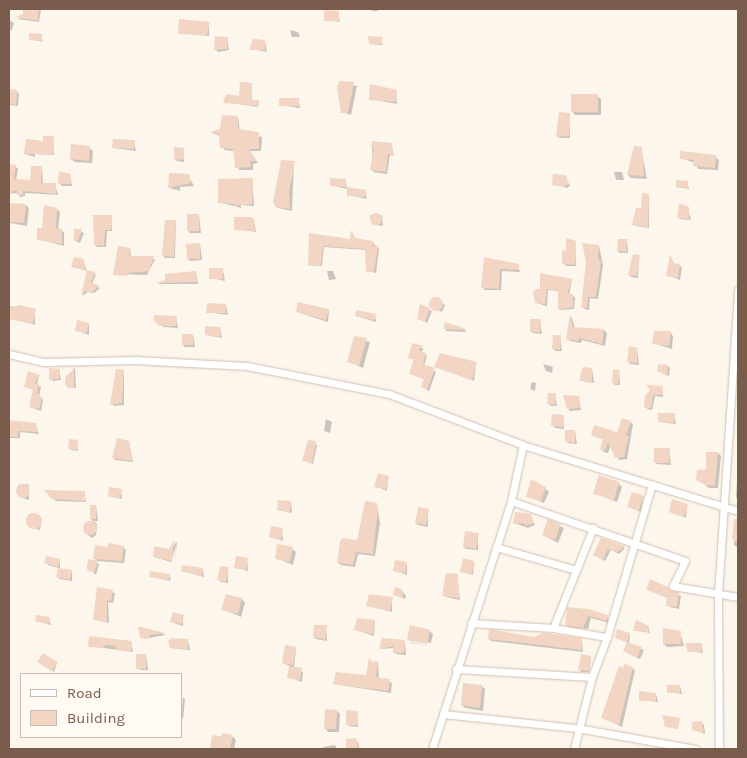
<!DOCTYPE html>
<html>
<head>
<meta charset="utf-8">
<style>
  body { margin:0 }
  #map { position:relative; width:747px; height:758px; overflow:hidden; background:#fdf6ec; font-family:Karla,sans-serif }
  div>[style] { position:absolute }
  .shadow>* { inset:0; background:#0003 }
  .building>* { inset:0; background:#f3d5c3 }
  .round { border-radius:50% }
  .roads { filter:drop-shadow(0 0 1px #d1beb0) drop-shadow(0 0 1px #d1beb0) }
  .minor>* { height:7px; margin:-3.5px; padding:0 3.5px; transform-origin:3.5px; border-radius:3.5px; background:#fff }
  span { translate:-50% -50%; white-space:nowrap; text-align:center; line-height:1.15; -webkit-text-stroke:4px #fffaf3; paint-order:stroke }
  .frame { position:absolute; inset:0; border:10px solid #7a5c4d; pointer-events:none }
  .legend { position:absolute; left:20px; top:673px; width:162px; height:65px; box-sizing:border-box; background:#fffaf3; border:1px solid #cabbb1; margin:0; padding:6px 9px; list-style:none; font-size:15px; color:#7a5c4d }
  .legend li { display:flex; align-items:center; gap:10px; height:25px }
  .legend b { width:25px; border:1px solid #cabbb1 }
</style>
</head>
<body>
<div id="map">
  <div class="shadow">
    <i style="clip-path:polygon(24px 9px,41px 9px,39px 22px,18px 19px,24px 15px)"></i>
    <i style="clip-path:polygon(370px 9px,378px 9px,378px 11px,372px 11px)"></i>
    <i style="clip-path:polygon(338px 12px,340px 22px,326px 20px)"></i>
    <i style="clip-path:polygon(9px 20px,14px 23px,12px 30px,9px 30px)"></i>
    <i style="clip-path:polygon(209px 24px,209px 36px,180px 33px)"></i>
    <i style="clip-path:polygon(290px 30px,298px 32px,300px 37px,292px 37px)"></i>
    <i style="clip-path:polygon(41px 35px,43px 42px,30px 39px)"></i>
    <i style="clip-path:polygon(227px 38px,229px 50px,218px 52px,216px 50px)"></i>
    <i style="clip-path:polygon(381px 39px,383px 45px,370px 44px)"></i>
    <i style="clip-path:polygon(265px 41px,267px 52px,251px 49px)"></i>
    <i style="clip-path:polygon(340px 82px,357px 86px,351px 115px,342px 112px)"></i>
    <i style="clip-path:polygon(251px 84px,252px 101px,258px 102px,257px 107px,225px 102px,240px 97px)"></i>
    <i style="clip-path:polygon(9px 90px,19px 93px,18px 106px,9px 105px)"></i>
    <i style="clip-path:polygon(396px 91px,397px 104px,370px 99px)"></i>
    <i style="clip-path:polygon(597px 96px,601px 99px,601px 115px,575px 115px,572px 111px)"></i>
    <i style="clip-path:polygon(298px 99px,300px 108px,280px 105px)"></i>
    <i style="clip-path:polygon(569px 114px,570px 138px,560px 138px,558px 137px)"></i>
    <i style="clip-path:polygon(238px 117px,240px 131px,262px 137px,261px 151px,250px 151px,258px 163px,253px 164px,253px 170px,239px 170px,235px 151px,224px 150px,220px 136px,212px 133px,221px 130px)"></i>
    <i style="clip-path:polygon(53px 138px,54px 155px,35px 154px,35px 157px,25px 154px)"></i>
    <i style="clip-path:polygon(134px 141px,136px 151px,114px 148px)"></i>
    <i style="clip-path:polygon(391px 144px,394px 156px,390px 155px,387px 174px,373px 172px,372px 148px)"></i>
    <i style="clip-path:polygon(89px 148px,93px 151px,92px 163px,75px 162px,71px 159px)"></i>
    <i style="clip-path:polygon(641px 148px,647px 179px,631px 178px,628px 175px)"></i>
    <i style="clip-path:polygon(183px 149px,184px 162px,177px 161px,175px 159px)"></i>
    <i style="clip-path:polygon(715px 157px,719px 160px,718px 170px,698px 169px,695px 163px,681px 158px)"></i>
    <i style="clip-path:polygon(294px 162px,292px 211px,278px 208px,276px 206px)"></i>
    <i style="clip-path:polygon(9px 165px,18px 168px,16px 181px,31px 182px,42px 168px,43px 184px,55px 184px,58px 195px,25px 193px,25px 196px,20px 197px,18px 193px,9px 193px)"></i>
    <i style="clip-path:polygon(614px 172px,622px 172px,624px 180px,616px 180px)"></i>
    <i style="clip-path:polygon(70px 175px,72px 186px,62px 186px,60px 184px)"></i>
    <i style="clip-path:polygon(188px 175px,194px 186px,180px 187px,180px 191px,170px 188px)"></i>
    <i style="clip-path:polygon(565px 177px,570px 186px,567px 188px,553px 184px)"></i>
    <i style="clip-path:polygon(252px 179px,254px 206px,241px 205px,241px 208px,219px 202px)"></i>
    <i style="clip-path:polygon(346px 181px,347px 189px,331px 185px)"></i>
    <i style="clip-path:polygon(687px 182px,689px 189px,677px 187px)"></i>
    <i style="clip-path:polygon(365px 191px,367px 199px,348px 195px)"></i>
    <i style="clip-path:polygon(649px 195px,649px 228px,636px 226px,634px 224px)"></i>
    <i style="clip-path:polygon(26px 205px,29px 208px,27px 226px,10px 223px,9px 208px)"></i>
    <i style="clip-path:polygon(688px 208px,691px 220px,680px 219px,678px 217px)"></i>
    <i style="clip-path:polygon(57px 209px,60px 212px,58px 230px,64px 232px,64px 246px,38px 239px)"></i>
    <i style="clip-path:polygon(199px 215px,201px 233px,190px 233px,188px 231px)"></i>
    <i style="clip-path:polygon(370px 215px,382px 215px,383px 226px,372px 224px)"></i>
    <i style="clip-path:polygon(111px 216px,112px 231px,107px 231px,106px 247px,97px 247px,95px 244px)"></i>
    <i style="clip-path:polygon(254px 220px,256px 232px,235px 229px)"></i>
    <i style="clip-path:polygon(176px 221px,175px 258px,165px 258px,163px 256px)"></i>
    <i style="clip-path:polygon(75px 230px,84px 233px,80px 243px,75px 241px)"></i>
    <i style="clip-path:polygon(352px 232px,356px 240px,372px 242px,379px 249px,376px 273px,367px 271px,366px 250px,324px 247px,322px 266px,309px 265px,310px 235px,351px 240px)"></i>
    <i style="clip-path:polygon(627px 241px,628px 253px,620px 253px,618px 251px)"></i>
    <i style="clip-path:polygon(575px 242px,576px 266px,565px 266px,567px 252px)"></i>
    <i style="clip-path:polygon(200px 244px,202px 260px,190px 261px,188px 259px)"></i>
    <i style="clip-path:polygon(599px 246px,603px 265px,598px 299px,590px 298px,589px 310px,585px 309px,582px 306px,587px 262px)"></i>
    <i style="clip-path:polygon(130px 249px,131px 257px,155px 259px,147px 275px,114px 274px)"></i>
    <i style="clip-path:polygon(639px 257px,638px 278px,631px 277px,629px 275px)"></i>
    <i style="clip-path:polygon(671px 257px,674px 264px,682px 267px,680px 280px,667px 275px)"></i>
    <i style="clip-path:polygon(486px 259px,518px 265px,520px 272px,502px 271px,501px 290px,484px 290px)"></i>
    <i style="clip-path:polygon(83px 261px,87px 271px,94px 273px,96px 275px,92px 284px,100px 288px,94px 293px,87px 292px,83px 296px,88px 271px,72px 267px)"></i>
    <i style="clip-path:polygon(223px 270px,225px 281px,211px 278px)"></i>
    <i style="clip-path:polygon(327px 271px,333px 271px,336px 279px,329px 280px)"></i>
    <i style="clip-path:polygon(196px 272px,198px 284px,158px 284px,166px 280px)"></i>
    <i style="clip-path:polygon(572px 280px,569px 295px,575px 297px,574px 309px,560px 310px,559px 291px,548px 290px,547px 306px,536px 303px,534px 293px)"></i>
    <i style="clip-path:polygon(433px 297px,445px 305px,442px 312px,429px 306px)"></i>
    <i style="clip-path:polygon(226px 305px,228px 315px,207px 312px)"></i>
    <i style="clip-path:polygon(9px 306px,35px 310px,35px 325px,9px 318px)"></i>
    <i style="clip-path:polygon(421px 306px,432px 311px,427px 323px,419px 319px)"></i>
    <i style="clip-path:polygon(329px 310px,328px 322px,297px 312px)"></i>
    <i style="clip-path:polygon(375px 315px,376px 322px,356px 316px)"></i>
    <i style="clip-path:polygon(571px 316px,575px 328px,604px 330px,607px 333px,605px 346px,582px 340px,581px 343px,570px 341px,567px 338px)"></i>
    <i style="clip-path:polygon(176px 317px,178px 328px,163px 327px,156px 321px)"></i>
    <i style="clip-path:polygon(540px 320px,542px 334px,533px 333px,531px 331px)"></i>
    <i style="clip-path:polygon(89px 324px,89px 335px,76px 330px)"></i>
    <i style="clip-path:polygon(446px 324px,465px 330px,466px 332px,446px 331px)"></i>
    <i style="clip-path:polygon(220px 328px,222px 338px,206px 335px)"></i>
    <i style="clip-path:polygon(670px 332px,673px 336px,672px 349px,653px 343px)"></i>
    <i style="clip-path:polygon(193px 335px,195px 347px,185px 347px,183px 345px)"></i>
    <i style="clip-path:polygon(560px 337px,562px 351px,556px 351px,553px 349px)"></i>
    <i style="clip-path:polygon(355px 338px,370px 342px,363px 368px,349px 362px)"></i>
    <i style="clip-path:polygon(413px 344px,424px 349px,420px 352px,427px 356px,424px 366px,436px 372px,429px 391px,422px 387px,425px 379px,411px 374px,415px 360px,409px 357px)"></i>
    <i style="clip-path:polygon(637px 349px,639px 365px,630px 364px,628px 361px)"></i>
    <i style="clip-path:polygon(476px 363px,474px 381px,436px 367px)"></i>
    <i style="clip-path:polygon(543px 364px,553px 367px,552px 373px,546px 371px)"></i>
    <i style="clip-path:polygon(668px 366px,670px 368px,669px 376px,661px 372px)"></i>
    <i style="clip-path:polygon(75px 368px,76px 388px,68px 387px,67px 376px)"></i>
    <i style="clip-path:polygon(592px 369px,594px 383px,582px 381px,580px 380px)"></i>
    <i style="clip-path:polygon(59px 370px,61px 380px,53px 381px,51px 379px)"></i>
    <i style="clip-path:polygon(124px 371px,124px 405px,114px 406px,112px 404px)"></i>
    <i style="clip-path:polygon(619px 371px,620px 385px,615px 385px,613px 383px)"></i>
    <i style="clip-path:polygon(39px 376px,37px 385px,41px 387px,39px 396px,43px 400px,41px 411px,30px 407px,34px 390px,26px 387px)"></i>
    <i style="clip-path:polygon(532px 382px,536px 383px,535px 391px,530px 389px)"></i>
    <i style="clip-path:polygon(662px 387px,663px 397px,655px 396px,652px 410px,647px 409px,652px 390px)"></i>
    <i style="clip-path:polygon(555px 394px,557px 406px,551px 406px,549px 404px)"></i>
    <i style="clip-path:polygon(579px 398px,581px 410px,570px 411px,568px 408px)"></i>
    <i style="clip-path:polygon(674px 414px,676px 424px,659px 422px)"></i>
    <i style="clip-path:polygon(563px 417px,564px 429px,555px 428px,553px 426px)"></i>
    <i style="clip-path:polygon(326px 419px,332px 422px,330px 433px,324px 431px)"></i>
    <i style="clip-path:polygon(9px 422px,35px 424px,39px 434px,20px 432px,20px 438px,9px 438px)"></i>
    <i style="clip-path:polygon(630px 422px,633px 424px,627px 459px,619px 460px,611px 444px,608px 453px,604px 452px,601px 449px,604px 440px,592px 435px,617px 433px)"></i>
    <i style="clip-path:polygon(575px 431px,577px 444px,568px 443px,566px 441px)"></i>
    <i style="clip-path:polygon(77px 441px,78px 451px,71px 450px,69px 448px)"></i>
    <i style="clip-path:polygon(309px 441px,317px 445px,313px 464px,303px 460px)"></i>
    <i style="clip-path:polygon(129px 442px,133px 462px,115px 460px,113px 458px)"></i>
    <i style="clip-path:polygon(669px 449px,671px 465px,657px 464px,655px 462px)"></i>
    <i style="clip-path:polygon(718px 453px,721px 456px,718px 488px,709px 488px,698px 479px)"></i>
    <i style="clip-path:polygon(738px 466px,738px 500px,736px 497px)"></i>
    <i style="clip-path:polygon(388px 477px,387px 491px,376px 486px)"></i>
    <i style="clip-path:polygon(618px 483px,622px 487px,617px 502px,594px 493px)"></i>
    <i style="clip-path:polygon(27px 484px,29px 486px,29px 500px,20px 497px,18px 485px)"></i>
    <i style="clip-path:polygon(545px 488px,549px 492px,544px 503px,528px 496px)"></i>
    <i style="clip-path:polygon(121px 490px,122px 499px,109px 496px)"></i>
    <i style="clip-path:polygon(47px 492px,84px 492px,86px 502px,56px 501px)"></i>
    <i style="clip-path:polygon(643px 496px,641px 512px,628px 507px)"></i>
    <i style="clip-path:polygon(291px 502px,292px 513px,278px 510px)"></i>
    <i style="clip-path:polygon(377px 505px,380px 523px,375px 556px,358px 554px,355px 567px,341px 565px,338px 563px,358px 541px)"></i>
    <i style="clip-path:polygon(687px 505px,686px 518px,670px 512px)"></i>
    <i style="clip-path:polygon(96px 506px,98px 521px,94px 521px,97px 524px,96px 535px,92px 538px,84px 532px,86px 522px,94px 522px,91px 519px)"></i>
    <i style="clip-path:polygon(428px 510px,428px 527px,418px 525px,416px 523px)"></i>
    <i style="clip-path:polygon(29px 514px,42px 518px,40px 530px,29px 527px)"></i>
    <i style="clip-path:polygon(530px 516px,535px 525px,528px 528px,514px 523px)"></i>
    <i style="clip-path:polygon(549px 521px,564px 528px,558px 543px,543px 535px)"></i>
    <i style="clip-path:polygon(282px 529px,283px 541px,270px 537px)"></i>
    <i style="clip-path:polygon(734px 531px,738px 532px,738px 548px,734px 545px)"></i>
    <i style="clip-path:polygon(478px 534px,478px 550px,466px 549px,464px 547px)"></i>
    <i style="clip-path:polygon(602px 539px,623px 547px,625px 548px,619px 554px,611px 550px,605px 561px,594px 555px)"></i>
    <i style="clip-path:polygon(176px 542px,177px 543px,174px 562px,176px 545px,171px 562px,154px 557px,170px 551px)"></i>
    <i style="clip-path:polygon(96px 547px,123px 547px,126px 550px,124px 563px,97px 561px,94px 558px)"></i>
    <i style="clip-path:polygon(292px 549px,296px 552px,293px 565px,276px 558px)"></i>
    <i style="clip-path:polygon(47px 558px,60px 561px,60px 569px,72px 571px,72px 581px,59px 579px,59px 568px,48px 565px)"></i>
    <i style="clip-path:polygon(247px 559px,248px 571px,235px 567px)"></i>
    <i style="clip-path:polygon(89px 560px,99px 564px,96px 575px,87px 567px)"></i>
    <i style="clip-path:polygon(474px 562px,473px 575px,461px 571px)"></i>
    <i style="clip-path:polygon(407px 564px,407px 575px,395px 571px)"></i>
    <i style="clip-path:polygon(228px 568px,228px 583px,221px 582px,219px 580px)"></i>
    <i style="clip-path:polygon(203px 569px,204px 577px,182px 571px)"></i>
    <i style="clip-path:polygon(150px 576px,169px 576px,171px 578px,170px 581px)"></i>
    <i style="clip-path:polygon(457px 576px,460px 600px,446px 597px,444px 595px)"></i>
    <i style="clip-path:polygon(651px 581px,681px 596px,679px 609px,670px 607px,668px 598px,648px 590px)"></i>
    <i style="clip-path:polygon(98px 589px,115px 593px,113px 603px,108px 602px,109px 623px,94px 619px)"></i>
    <i style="clip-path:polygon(401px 590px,406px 596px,405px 599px,395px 595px)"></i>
    <i style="clip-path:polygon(392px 598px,392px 612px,368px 606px)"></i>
    <i style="clip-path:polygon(242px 599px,245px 603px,241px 617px,223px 609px)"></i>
    <i style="clip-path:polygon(568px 608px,607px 616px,609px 623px,591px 618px,588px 629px,569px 627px,566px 624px)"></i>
    <i style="clip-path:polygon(183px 616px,183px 626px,171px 622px)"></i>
    <i style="clip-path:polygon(49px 618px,51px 625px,36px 621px)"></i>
    <i style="clip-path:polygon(375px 621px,374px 636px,356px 630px)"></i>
    <i style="clip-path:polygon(326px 627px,327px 641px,316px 639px,314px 637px)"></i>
    <i style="clip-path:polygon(648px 627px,650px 633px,634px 630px)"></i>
    <i style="clip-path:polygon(139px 628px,164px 634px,165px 635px,144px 639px)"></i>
    <i style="clip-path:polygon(429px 631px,433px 634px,431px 643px,408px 639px)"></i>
    <i style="clip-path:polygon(680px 632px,684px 646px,667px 647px,664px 644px)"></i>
    <i style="clip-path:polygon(630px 634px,629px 644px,644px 650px,640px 659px,627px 653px,628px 643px,617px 638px)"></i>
    <i style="clip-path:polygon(489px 639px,582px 639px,583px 652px,491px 641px)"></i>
    <i style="clip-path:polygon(188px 640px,190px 650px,171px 648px)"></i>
    <i style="clip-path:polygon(405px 642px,406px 655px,396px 654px,395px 648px,380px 649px)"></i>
    <i style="clip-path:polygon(410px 642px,430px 646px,411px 643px)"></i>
    <i style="clip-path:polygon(131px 643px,133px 652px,89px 646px)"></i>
    <i style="clip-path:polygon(701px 644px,703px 653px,689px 651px)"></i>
    <i style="clip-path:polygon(296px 648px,294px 668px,303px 672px,302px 682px,288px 677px,290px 666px,283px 663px)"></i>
    <i style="clip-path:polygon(146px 655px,148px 670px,140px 670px,138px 668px)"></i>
    <i style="clip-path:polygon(591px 657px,589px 672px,581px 672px,580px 670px)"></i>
    <i style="clip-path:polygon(378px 662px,379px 678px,392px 683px,391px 693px,334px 684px,367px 677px,372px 663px)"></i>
    <i style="clip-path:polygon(57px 663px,54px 672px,41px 664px)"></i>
    <i style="clip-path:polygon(625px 666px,635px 670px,622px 727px,603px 718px)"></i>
    <i style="clip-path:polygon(482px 686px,485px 689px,483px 711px,465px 708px,462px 705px)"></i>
    <i style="clip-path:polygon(680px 686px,682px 694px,668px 692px)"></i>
    <i style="clip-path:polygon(656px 694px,658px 702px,640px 700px)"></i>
    <i style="clip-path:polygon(183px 697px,185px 699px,183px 719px,181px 718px)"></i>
    <i style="clip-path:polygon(337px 711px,340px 714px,339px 732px,328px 732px,325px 728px)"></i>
    <i style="clip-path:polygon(357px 712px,358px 727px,349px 726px,347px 724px)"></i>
    <i style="clip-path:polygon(737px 718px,738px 718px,738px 734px,737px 732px)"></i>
    <i style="clip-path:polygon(702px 723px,704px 725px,705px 734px,694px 730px)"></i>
    <i style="clip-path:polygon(213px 736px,233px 737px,236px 740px,234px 749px,213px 749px)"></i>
    <i style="clip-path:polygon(347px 740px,358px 742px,360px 749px,347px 749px)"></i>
    <i style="clip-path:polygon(335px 745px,337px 749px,323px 749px,323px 747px)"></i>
  </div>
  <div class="building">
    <i style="clip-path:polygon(23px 9px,39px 9px,38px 21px,15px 17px,23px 14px)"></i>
    <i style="clip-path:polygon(324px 10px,339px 11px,339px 21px,324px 21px)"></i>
    <i style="clip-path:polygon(179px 19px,210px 22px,207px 35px,178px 34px)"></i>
    <i style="clip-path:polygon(29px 33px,42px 34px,42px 41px,29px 40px)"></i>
    <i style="clip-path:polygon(215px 36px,228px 37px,227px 49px,214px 50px)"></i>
    <i style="clip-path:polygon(368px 36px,382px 37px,382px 44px,369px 44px)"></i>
    <i style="clip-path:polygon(253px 39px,265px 40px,265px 50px,249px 50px)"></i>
    <i style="clip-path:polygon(339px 81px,354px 82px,348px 113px,341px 113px,337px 88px)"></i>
    <i style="clip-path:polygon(240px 82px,252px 83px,251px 100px,259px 100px,259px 106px,223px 103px,226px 94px,239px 96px)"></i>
    <i style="clip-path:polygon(370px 84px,397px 90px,396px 102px,369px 100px)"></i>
    <i style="clip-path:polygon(9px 89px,17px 90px,16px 105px,9px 104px)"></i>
    <i style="clip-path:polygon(571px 94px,598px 94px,598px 112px,571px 112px)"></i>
    <i style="clip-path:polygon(279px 98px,299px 98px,299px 106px,279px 106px)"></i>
    <i style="clip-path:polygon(559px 112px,570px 113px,569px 136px,556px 137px)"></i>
    <i style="clip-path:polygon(222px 115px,238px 116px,238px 129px,259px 132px,259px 149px,249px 149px,256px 161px,250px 161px,251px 167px,235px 168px,233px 149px,220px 148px,219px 134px,209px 132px,220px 129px)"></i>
    <i style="clip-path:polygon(43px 136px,54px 136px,53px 154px,24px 154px,26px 139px,43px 141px)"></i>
    <i style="clip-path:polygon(113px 139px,135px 140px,134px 149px,112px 148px)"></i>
    <i style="clip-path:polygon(372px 141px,392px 143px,393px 155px,388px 154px,386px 172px,370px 170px,374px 148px,371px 148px)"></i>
    <i style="clip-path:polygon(71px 144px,90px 146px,89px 161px,70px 159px)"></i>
    <i style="clip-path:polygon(634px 146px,642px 147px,644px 176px,627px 175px)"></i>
    <i style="clip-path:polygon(174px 147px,184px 148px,183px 160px,174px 159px)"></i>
    <i style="clip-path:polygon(680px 151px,716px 155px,715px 168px,693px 166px,694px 160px,680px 159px)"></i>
    <i style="clip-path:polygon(281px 160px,295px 161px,289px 192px,290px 209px,275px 207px,273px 202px)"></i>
    <i style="clip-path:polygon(9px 164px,16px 165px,14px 179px,30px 180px,31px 166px,42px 166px,41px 183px,56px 183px,56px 194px,23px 191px,23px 195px,17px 195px,17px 191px,13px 191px,13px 194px,9px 194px)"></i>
    <i style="clip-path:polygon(59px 171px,71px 174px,71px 184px,58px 184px)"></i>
    <i style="clip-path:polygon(169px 173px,189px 174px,191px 183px,168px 188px)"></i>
    <i style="clip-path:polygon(553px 174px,566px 175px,569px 184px,564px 187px,552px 185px)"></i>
    <i style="clip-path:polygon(253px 178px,252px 204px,234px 206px,234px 204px,218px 203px,218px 179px)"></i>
    <i style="clip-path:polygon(330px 178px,346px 179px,346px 187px,330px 186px)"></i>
    <i style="clip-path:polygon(676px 180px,688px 181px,688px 188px,676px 187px)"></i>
    <i style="clip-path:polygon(347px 187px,366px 190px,365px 197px,347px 196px)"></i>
    <i style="clip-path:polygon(642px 193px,649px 194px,648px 227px,632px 225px,636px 208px,641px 208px)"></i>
    <i style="clip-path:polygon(10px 203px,26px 204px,24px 223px,9px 222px)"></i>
    <i style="clip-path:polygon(679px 203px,689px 207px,689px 219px,677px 218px)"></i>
    <i style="clip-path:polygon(44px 205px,57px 208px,56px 228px,62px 229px,62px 244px,37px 240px,37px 228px,42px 228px)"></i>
    <i class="round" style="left:370px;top:213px;width:12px;height:12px"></i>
    <i style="clip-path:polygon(187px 214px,199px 214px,199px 231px,187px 231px)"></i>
    <i style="clip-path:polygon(93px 215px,112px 215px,111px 230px,105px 230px,104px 246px,94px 245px)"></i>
    <i style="clip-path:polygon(234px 217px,251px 217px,254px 219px,255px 231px,234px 230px)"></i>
    <i style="clip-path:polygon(165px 220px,176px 220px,174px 257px,162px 256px)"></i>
    <i style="clip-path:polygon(74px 229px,82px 229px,78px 241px,74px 241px)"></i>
    <i style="clip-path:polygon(351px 230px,355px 238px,373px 241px,373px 246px,378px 246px,374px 272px,366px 272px,365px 249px,323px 246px,321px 265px,308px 266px,309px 233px,350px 239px)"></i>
    <i style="clip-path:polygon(566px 238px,576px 241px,575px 265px,562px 264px,562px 250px,566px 251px)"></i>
    <i style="clip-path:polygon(618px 239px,627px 239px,626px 252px,617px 251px)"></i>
    <i style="clip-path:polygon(200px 243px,200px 259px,187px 259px,186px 244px)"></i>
    <i style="clip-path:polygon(582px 243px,599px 245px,598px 259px,601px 261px,596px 297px,588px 297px,587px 308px,581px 307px,586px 262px)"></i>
    <i style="clip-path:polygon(118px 246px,131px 248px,129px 256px,154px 256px,149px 271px,127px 273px,127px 276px,113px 275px)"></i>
    <i style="clip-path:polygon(633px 254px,640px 255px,637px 276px,628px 275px)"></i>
    <i style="clip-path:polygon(670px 254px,673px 263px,680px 264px,678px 278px,666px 276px)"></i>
    <i style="clip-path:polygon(74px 257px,84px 259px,85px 270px,71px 267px)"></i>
    <i style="clip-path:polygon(484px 257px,519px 264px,519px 270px,500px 269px,499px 289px,481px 288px)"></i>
    <i style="clip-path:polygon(209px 268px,223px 268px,223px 279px,209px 279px)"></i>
    <i style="clip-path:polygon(87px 270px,95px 272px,91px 283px,99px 285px,92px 293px,85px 291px,81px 296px)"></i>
    <i style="clip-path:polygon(196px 271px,197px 282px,156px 283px,165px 280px,165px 274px)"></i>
    <i style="clip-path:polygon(540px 273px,573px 279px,567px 293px,573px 294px,573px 307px,558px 310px,558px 290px,547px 289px,545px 304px,535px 303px,533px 293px,535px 289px,540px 289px)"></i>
    <i class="round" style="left:429px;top:297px;width:14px;height:14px"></i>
    <i style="clip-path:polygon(298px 302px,329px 309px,326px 320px,296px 312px)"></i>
    <i style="clip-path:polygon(207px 303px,226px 304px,226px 313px,206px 313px)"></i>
    <i style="clip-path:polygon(420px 304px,430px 308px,425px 322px,417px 319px)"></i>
    <i style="clip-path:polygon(19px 305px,36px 309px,33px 324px,9px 319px,10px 308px)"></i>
    <i style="clip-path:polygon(356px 310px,376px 314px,374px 320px,355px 316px)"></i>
    <i style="clip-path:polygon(570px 314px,573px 327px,604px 329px,602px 344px,579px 338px,579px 341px,566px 339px)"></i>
    <i style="clip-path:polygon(154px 315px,177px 316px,176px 326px,159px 326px,154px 321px)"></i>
    <i style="clip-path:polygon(530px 319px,541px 319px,540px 332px,530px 332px)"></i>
    <i style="clip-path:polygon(77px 320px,89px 323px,87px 333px,75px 331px)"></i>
    <i style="clip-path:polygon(445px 322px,466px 329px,466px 330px,443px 329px)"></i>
    <i style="clip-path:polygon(205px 326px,221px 327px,220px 337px,205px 335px)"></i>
    <i style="clip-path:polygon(654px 331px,671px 331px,669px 346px,652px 344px)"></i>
    <i style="clip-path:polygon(182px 334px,193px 334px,193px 345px,182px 345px)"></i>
    <i style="clip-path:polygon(553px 335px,561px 335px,560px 350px,552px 349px)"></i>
    <i style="clip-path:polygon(354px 336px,367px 338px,359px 366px,347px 362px)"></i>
    <i style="clip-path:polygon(412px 343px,424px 346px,418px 350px,426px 353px,423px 364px,435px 368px,427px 390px,421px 387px,424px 379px,409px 374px,414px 359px,408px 358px)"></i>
    <i style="clip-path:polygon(629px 346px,637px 348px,637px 363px,627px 362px)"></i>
    <i style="clip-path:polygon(440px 353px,477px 362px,472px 380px,434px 367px)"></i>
    <i style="clip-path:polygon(658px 364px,668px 365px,667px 376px,657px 371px)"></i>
    <i style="clip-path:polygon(74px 367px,74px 387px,68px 388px,65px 385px,66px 375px,70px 375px)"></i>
    <i style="clip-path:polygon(583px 367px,592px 368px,592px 382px,579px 380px)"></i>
    <i style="clip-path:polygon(49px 368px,60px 369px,59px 379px,49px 380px)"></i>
    <i style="clip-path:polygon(116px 369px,124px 370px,122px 403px,110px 405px)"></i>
    <i style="clip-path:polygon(613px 370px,620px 370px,618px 384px,612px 383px)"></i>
    <i style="clip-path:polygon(28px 371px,40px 375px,35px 383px,39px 384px,37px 393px,42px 397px,39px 409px,29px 407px,33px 389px,24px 387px)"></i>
    <i style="clip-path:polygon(646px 385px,663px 386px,662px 395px,653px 395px,651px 408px,644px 408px,645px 396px,650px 390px)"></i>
    <i style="clip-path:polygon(548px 393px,556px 393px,555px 405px,547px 404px)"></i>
    <i style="clip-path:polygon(563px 395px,579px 396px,580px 408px,567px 409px)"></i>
    <i style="clip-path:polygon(658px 413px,675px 413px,674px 423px,658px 422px)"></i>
    <i style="clip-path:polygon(552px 414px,564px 415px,563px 427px,551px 426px)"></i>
    <i style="clip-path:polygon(622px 418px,631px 421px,626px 435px,629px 436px,624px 457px,615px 458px,608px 442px,605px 451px,600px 449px,603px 439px,591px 435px,594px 425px,617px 432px)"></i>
    <i style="clip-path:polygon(9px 420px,36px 423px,38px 432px,18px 431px,18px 437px,9px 437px)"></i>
    <i style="clip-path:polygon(565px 430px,575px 430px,575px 443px,565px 441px)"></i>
    <i style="clip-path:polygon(117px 438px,129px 441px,132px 461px,112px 458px)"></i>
    <i style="clip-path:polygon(69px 439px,78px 440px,77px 450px,68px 449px)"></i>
    <i style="clip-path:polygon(308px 440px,316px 441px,312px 463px,302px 461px)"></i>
    <i style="clip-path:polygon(654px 448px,670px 448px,669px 463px,654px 463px)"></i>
    <i style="clip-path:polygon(706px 452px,718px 452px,715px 486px,705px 485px,696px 480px,697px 470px,706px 469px)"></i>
    <i style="clip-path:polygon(378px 473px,389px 476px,386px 489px,374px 487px)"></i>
    <i style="clip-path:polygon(599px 475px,619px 482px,614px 500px,593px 494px)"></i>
    <i style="clip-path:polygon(531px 479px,546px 487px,541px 501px,526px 497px)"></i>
    <i class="round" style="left:16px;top:484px;width:14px;height:14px"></i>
    <i style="clip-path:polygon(109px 487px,122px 489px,120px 498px,108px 496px)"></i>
    <i style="clip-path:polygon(44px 490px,85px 491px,85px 501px,52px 499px)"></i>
    <i style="clip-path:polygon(632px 492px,643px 495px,639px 511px,627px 507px)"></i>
    <i style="clip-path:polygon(672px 499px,688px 504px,684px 517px,669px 512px)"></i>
    <i style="clip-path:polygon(278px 500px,291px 501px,290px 512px,277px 510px)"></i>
    <i style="clip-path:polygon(365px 501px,377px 503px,378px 509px,373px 554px,356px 552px,353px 565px,337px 563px,340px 541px,343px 538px,357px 540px)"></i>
    <i style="clip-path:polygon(90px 505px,96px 505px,96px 519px,90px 519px)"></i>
    <i style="clip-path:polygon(418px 507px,429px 509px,426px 525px,415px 523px)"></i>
    <i style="clip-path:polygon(515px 512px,531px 514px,534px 523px,525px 526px,524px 523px,513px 524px)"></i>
    <i class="round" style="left:26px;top:513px;width:16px;height:16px"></i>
    <i style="clip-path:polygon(548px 519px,561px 524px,555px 540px,542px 535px)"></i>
    <i style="clip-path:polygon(734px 519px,738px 519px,738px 543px,732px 539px)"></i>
    <i class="round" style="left:83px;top:521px;width:14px;height:14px"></i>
    <i style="clip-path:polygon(271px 526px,283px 528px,281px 540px,269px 537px)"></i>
    <i style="clip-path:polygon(465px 531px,479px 533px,476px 549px,463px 547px)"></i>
    <i style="clip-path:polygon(601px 538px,624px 546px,624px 547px,617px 552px,608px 549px,603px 560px,593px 555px)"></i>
    <i style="clip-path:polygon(174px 539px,172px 561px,153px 557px,154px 546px,169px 549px)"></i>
    <i style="clip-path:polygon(109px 543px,124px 546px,122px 561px,93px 559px,95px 545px,107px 547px)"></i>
    <i style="clip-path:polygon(277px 544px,293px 547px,290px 562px,275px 559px)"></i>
    <i style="clip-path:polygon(46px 556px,60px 559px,59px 567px,44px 563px)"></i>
    <i style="clip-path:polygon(236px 556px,248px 558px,246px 570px,234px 568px)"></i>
    <i style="clip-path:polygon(463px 558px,474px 561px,472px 574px,460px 572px)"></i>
    <i style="clip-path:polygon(88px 559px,98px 561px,94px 573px,87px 570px)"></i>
    <i style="clip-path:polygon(395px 560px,407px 562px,405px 574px,393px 571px)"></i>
    <i style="clip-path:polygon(182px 565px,203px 568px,202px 576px,181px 571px)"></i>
    <i style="clip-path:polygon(220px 566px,229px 567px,226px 582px,217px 580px)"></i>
    <i style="clip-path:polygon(58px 568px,72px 570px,70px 580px,56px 577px)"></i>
    <i style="clip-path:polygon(150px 571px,170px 574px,169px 580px,149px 577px)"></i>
    <i style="clip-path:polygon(446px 573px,458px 574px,459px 598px,442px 596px)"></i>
    <i style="clip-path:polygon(650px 579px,679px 592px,677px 607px,666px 606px,667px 597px,646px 590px)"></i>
    <i style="clip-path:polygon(97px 587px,113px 590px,111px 601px,107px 600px,107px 622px,93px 620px)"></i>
    <i style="clip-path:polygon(395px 587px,402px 589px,403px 598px,393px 595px)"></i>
    <i style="clip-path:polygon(226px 594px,242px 598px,238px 614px,221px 610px)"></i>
    <i style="clip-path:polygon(369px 594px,393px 597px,390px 611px,366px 606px)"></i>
    <i style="clip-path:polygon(567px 607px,588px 609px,608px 615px,606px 621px,588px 616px,583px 628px,565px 625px)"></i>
    <i style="clip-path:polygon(173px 612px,184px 615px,182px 624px,170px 622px)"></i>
    <i style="clip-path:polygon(36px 615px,50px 617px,49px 624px,35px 621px)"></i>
    <i style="clip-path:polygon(357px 618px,375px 620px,373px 634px,354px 630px)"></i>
    <i style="clip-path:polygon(636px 620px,649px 626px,648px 632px,633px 631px)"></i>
    <i style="clip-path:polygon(314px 625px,327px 625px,325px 640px,313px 637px)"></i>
    <i style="clip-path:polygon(410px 625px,430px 630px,427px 644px,407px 640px)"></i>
    <i style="clip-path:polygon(138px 627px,142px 627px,165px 633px,150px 635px,149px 639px,140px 638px)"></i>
    <i style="clip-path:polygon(663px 628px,681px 631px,681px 644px,663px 644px)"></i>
    <i style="clip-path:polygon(489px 629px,534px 637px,543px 633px,582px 638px,582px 650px,488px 639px)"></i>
    <i style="clip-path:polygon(617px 629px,630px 633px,627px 642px,642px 647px,637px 658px,623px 651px,627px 642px,615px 638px)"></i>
    <i style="clip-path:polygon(89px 636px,132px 641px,131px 651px,116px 650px,116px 646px,106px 645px,103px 648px,88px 647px)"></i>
    <i style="clip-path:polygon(173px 638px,188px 639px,188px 649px,170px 648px,168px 640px)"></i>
    <i style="clip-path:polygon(382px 638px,405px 640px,404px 653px,393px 653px,393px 646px,379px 649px)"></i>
    <i style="clip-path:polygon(685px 643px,702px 643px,701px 652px,688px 652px)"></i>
    <i style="clip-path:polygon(285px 645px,296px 647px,293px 665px,282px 663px)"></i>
    <i style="clip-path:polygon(43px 653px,58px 662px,52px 671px,37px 662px)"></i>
    <i style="clip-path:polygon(136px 654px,146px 654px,146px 669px,136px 669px)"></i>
    <i style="clip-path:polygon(581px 654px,591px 656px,588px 671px,578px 670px)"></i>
    <i style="clip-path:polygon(369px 658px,372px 662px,378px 661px,376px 677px,390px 679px,388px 691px,333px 684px,336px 672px,366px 675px)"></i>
    <i style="clip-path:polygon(624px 664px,633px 667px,619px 725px,601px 718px,619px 666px,623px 668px)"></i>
    <i style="clip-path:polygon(289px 666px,302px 668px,300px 680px,287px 678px)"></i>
    <i style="clip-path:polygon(463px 683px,482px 685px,480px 708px,461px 705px)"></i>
    <i style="clip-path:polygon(667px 685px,680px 685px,680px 693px,667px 693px)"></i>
    <i style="clip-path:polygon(639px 691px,656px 693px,656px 701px,639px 701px)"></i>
    <i style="clip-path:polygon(325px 709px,337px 710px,336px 729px,324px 729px)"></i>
    <i style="clip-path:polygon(346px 710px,358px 711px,357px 725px,346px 725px)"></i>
    <i style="clip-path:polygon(662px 715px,680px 718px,678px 729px,665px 727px)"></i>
    <i style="clip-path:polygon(702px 721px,704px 733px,692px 730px,692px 722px)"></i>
    <i style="clip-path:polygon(222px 733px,233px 735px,230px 749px,210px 748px,212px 735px,222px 737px)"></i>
    <i style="clip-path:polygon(356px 738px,359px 749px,346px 749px,346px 739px)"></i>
  </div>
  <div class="roads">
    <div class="minor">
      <i style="left:9px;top:354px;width:35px;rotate:13deg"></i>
      <i style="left:43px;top:362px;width:92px;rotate:-1.2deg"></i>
      <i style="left:135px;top:360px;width:112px;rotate:3.1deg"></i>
      <i style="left:247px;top:366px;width:145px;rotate:11.2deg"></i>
      <i style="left:389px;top:394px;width:143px;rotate:20.8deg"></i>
      <i style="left:511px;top:501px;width:184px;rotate:19deg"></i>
      <i style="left:685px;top:561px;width:28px;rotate:116deg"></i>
      <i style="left:673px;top:586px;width:66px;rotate:9.6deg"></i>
      <i style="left:496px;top:547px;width:83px;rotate:16deg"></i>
      <i style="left:471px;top:623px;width:82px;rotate:3.5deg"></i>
      <i style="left:553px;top:628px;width:55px;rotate:9.5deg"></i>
      <i style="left:553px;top:628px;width:108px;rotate:-68.2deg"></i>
      <i style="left:456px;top:669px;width:136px;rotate:3.4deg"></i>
      <i style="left:443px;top:714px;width:135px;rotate:6deg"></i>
      <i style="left:577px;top:728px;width:120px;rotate:10.1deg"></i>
      <i style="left:432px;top:749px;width:260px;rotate:-72.3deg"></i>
      <i style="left:511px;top:501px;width:57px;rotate:-77.9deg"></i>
      <i style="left:523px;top:445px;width:225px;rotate:17.1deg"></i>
      <i style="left:574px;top:749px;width:74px;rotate:-76deg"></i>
      <i style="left:592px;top:677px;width:43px;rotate:-69.4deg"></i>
      <i style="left:607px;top:637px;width:159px;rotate:-73.6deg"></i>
      <i style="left:719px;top:749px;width:155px;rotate:-90.4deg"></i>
      <i style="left:718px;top:594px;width:305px;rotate:-86.2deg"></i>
    </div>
  </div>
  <div class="frame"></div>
  <ul class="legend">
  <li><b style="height:6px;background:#fff"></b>Road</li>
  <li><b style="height:14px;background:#f3d5c3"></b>Building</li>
  </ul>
</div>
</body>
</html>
